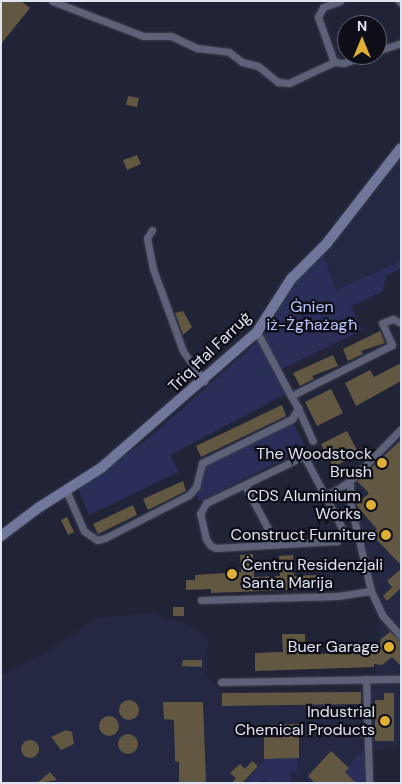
<!DOCTYPE html>
<html>
<head>
<meta charset="utf-8">
<style>
  body { margin:0 }
  #map { position:relative; width:402px; height:784px; overflow:hidden; background:#212437; font-family:"DM Sans",sans-serif }
  div>[style] { position:absolute }
  .built>* { inset:0; background:#252842 }
  .green>* { inset:0; background:#2a2e58 }
  .building>* { inset:0; background:#625842 }
  .round { border-radius:50% }
  .roads { filter:drop-shadow(0 0 1px #3e4050) drop-shadow(0 0 1px #3e4050) }
  .minor>* { height:7px; margin:-3.5px; padding:0 3.5px; transform-origin:3.5px; border-radius:3.5px; background:#5c6177 }
  .secondary>* { height:10px; margin:-5px; padding:0 5px; transform-origin:5px; border-radius:5px; background:#70779a }
  .dots>* { width:14px; height:14px; translate:-50% -50%; box-sizing:border-box; border:2px solid #0d0e17; border-radius:50% }
  span { translate:-50% -50%; white-space:nowrap; text-align:center; line-height:1.15; -webkit-text-stroke:4.5px #0d0e17; paint-order:stroke }
  .park-label { font-size:16px; color:#bcc5fc }
  .street-label { font-size:16px; color:#e0e3f0 }
  .poi-label { font-size:16px; color:#e0e3f0 }
  .right { translate:-100% -50%; text-align:right }
  .left { translate:0 -50%; text-align:left }
  .frame { position:absolute; inset:0; border:2px solid #e0e3f0; pointer-events:none }
  .north { position:absolute; left:337px; top:15px; width:50px; height:50px; box-sizing:border-box; background:#0d0e17; border:1px solid #61636e; border-radius:50%; rotate:0deg; font-size:14px; font-weight:700; line-height:20px; text-align:center; color:#e0e3f0 }
  .north::after { content:''; display:block; margin:auto; width:18px; height:22px; background:#e0b034; clip-path:polygon(50% 0,100% 100%,50% 72%,0 100%) }
</style>
</head>
<body>
<div id="map">
  <div class="built">
    <i style="clip-path:polygon(401px 154px,401px 261px,336px 290px,323px 254px)"></i>
    <i style="clip-path:polygon(401px 435px,401px 736px,397px 746px,373px 751px,372px 686px,376px 676px,380px 609px,350px 484px)"></i>
    <i style="clip-path:polygon(149px 613px,186px 623px,208px 639px,207px 676px,222px 693px,362px 691px,363px 704px,357px 709px,357px 718px,363px 724px,365px 783px,1px 783px,1px 675px,42px 654px,98px 618px)"></i>
  </div>
  <div class="green">
    <i style="clip-path:polygon(323px 254px,336px 290px,401px 261px,401px 269px,387px 275px,382px 292px,351px 306px,362px 330px,280px 370px,264px 335px,297px 278px)"></i>
    <i style="clip-path:polygon(259px 340px,286px 394px,170px 455px,179px 472px,89px 515px,78px 489px,150px 437px)"></i>
    <i style="clip-path:polygon(293px 423px,306px 448px,199px 502px,197px 494px,204px 466px)"></i>
    <i style="clip-path:polygon(364px 749px,365px 783px,356px 783px,346px 773px,348px 766px)"></i>
    <i style="clip-path:polygon(297px 758px,298px 771px,290px 771px,291px 783px,269px 783px,265px 778px,257px 783px,244px 783px,266px 759px)"></i>
  </div>
  <div class="building">
    <i style="clip-path:polygon(1px 1px,21px 1px,30px 8px,1px 44px)"></i>
    <i style="clip-path:polygon(128px 96px,139px 98px,137px 107px,126px 105px)"></i>
    <i style="clip-path:polygon(137px 155px,141px 164px,127px 170px,123px 160px)"></i>
    <i style="clip-path:polygon(183px 311px,192px 327px,183px 335px,175px 313px)"></i>
    <i style="clip-path:polygon(380px 331px,385px 343px,361px 351px,363px 354px,348px 361px,343px 349px)"></i>
    <i style="clip-path:polygon(333px 355px,338px 366px,312px 376px,314px 379px,300px 386px,293px 373px)"></i>
    <i style="clip-path:polygon(401px 363px,401px 381px,356px 406px,345px 383px,370px 370px,374px 377px)"></i>
    <i style="clip-path:polygon(331px 389px,343px 413px,317px 426px,305px 402px)"></i>
    <i style="clip-path:polygon(282px 405px,286px 416px,201px 457px,196px 446px)"></i>
    <i style="clip-path:polygon(347px 431px,359px 454px,333px 467px,321px 444px)"></i>
    <i style="clip-path:polygon(401px 440px,401px 565px,371px 534px,377px 529px,356px 505px,369px 493px,357px 481px)"></i>
    <i style="clip-path:polygon(183px 481px,186px 491px,148px 510px,143px 499px)"></i>
    <i style="clip-path:polygon(133px 505px,137px 515px,98px 534px,93px 524px)"></i>
    <i style="clip-path:polygon(67px 517px,74px 532px,68px 535px,61px 520px)"></i>
    <i style="clip-path:polygon(253px 554px,254px 577px,280px 576px,279px 556px,293px 555px,294px 576px,316px 575px,316px 589px,211px 593px,211px 589px,186px 590px,186px 580px,195px 580px,195px 575px,241px 572px,240px 555px)"></i>
    <i style="clip-path:polygon(401px 569px,401px 588px,387px 601px,383px 596px,392px 587px,387px 581px)"></i>
    <i style="clip-path:polygon(173px 607px,184px 607px,184px 616px,173px 616px)"></i>
    <i style="clip-path:polygon(390px 632px,401px 641px,401px 666px,392px 657px,382px 665px,374px 664px,374px 667px,255px 671px,255px 653px,283px 652px,282px 634px,305px 634px,306px 654px,378px 653px,381px 639px)"></i>
    <i style="clip-path:polygon(183px 660px,202px 660px,202px 667px,182px 666px)"></i>
    <i style="clip-path:polygon(361px 692px,361px 704px,222px 706px,222px 693px)"></i>
    <i style="clip-path:polygon(384px 693px,394px 693px,394px 741px,375px 741px,375px 700px,384px 700px)"></i>
    <i class="round" style="left:119px;top:700px;width:20px;height:20px"></i>
    <i style="clip-path:polygon(163px 702px,203px 702px,206px 783px,179px 783px,179px 762px,175px 761px,174px 720px,164px 719px)"></i>
    <i class="round" style="left:99px;top:716px;width:20px;height:20px"></i>
    <i style="clip-path:polygon(299px 724px,299px 758px,264px 759px,264px 725px)"></i>
    <i style="clip-path:polygon(66px 730px,72px 732px,74px 744px,61px 750px,51px 737px)"></i>
    <i class="round" style="left:118px;top:734px;width:20px;height:20px"></i>
    <i class="round" style="left:21px;top:740px;width:18px;height:18px"></i>
    <i style="clip-path:polygon(331px 751px,349px 768px,345px 772px,356px 783px,315px 783px,308px 776px)"></i>
    <i style="clip-path:polygon(252px 761px,258px 766px,242px 783px,232px 783px,236px 778px,230px 773px,240px 764px,245px 769px)"></i>
    <i style="clip-path:polygon(50px 772px,57px 780px,37px 783px)"></i>
  </div>
  <div class="roads">
    <div class="minor">
      <i style="left:52px;top:1px;width:97px;rotate:21deg"></i>
      <i style="left:143px;top:36px;width:28px"></i>
      <i style="left:171px;top:36px;width:29px;rotate:25deg"></i>
      <i style="left:197px;top:48px;width:32px;rotate:7deg"></i>
      <i style="left:229px;top:52px;width:16px;rotate:38deg"></i>
      <i style="left:242px;top:62px;width:16px;rotate:14deg"></i>
      <i style="left:258px;top:66px;width:26px;rotate:39deg"></i>
      <i style="left:278px;top:82px;width:11px;rotate:5deg"></i>
      <i style="left:289px;top:83px;width:50px;rotate:-25deg"></i>
      <i style="left:334px;top:62px;width:10px;rotate:6deg"></i>
      <i style="left:344px;top:63px;width:23px;rotate:-20deg"></i>
      <i style="left:399px;top:1px;width:3px;rotate:45deg"></i>
      <i style="left:377px;top:51px;width:25px;rotate:-18deg"></i>
      <i style="left:334px;top:62px;width:48px;rotate:-109.6deg"></i>
      <i style="left:318px;top:17px;width:11px;rotate:-63deg"></i>
      <i style="left:323px;top:7px;width:18px;rotate:-19deg"></i>
      <i style="left:152px;top:230px;width:9px;rotate:122deg"></i>
      <i style="left:147px;top:238px;width:32px;rotate:79deg"></i>
      <i style="left:153px;top:269px;width:87px;rotate:69.9deg"></i>
      <i style="left:183px;top:351px;width:37px;rotate:55deg"></i>
      <i style="left:257px;top:332px;width:72px;rotate:62deg"></i>
      <i style="left:298px;top:408px;width:36px;rotate:66deg"></i>
      <i style="left:304px;top:456px;width:84px;rotate:62.2deg"></i>
      <i style="left:343px;top:530px;width:13px;rotate:119deg"></i>
      <i style="left:337px;top:541px;width:121px;rotate:176.7deg"></i>
      <i style="left:216px;top:548px;width:5px;rotate:-158deg"></i>
      <i style="left:211px;top:546px;width:9px;rotate:-126deg"></i>
      <i style="left:206px;top:539px;width:26px;rotate:-103deg"></i>
      <i style="left:200px;top:514px;width:13px;rotate:-61deg"></i>
      <i style="left:206px;top:503px;width:109px;rotate:-25.6deg"></i>
      <i style="left:350px;top:481px;width:21px;rotate:90deg"></i>
      <i style="left:350px;top:502px;width:91px;rotate:76.7deg"></i>
      <i style="left:371px;top:591px;width:26px;rotate:65deg"></i>
      <i style="left:382px;top:615px;width:28px;rotate:48deg"></i>
      <i style="left:245px;top:485px;width:67px;rotate:62.3deg"></i>
      <i style="left:66px;top:490px;width:45px;rotate:66.3deg"></i>
      <i style="left:84px;top:531px;width:16px;rotate:35deg"></i>
      <i style="left:97px;top:540px;width:8px;rotate:-14deg"></i>
      <i style="left:105px;top:538px;width:94px;rotate:-27.1deg"></i>
      <i style="left:189px;top:495px;width:11px;rotate:-49deg"></i>
      <i style="left:196px;top:487px;width:25px;rotate:-76deg"></i>
      <i style="left:202px;top:463px;width:100px;rotate:-26.1deg"></i>
      <i style="left:292px;top:419px;width:13px;rotate:-61deg"></i>
      <i style="left:298px;top:408px;width:14px;rotate:-120deg"></i>
      <i style="left:291px;top:396px;width:113px;rotate:-26.8deg"></i>
      <i style="left:392px;top:345px;width:24px;rotate:-114deg"></i>
      <i style="left:382px;top:323px;width:12px;rotate:-20deg"></i>
      <i style="left:393px;top:319px;width:9px;rotate:27deg"></i>
      <i style="left:326px;top:496px;width:28px;rotate:-32deg"></i>
      <i style="left:350px;top:481px;width:73px;rotate:-45.6deg"></i>
      <i style="left:201px;top:600px;width:137px;rotate:-1.7deg"></i>
      <i style="left:338px;top:596px;width:33px;rotate:-9deg"></i>
      <i style="left:366px;top:679px;width:104px;rotate:88.3deg"></i>
      <i style="left:221px;top:682px;width:180px;rotate:-1deg"></i>
    </div>
    <div class="secondary">
      <i style="left:1px;top:536px;width:46px;rotate:-37.1deg"></i>
      <i style="left:38px;top:508px;width:75px;rotate:-32.4deg"></i>
      <i style="left:101px;top:468px;width:207px;rotate:-41.1deg"></i>
      <i style="left:257px;top:332px;width:63px;rotate:-57.3deg"></i>
      <i style="left:291px;top:279px;width:51px;rotate:-45deg"></i>
      <i style="left:327px;top:243px;width:120px;rotate:-52.1deg"></i>
    </div>
  </div>
  <div class="dots">
    <i style="left:382px;top:463px;background:#e0b034"></i>
    <i style="left:371px;top:505px;background:#e0b034"></i>
    <i style="left:386px;top:535px;background:#e0b034"></i>
    <i style="left:232px;top:574px;background:#e0b034"></i>
    <i style="left:389px;top:647px;background:#e0b034"></i>
    <i style="left:385px;top:721px;background:#e0b034"></i>
  </div>
  <div class="park-label">
    <span style="left:312px;top:316px">Ġnien<br>iż-Żgħażagħ</span>
  </div>
  <div class="street-label">
    <span style="left:210px;top:352px;rotate:-44deg">Triq Ħal Farruġ</span>
  </div>
  <div class="poi-label">
    <span class="right" style="left:372px;top:463px">The Woodstock<br>Brush</span>
    <span class="right" style="left:361px;top:505px">CDS Aluminium<br>Works</span>
    <span class="right" style="left:376px;top:535px">Construct Furniture</span>
    <span class="left" style="left:242px;top:574px">Ċentru Residenzjali<br>Santa Marija</span>
    <span class="right" style="left:379px;top:647px">Buer Garage</span>
    <span class="right" style="left:375px;top:721px">Industrial<br>Chemical Products</span>
  </div>
  <div class="frame"></div>
  <div class="north">N</div>
</div>
</body>
</html>
